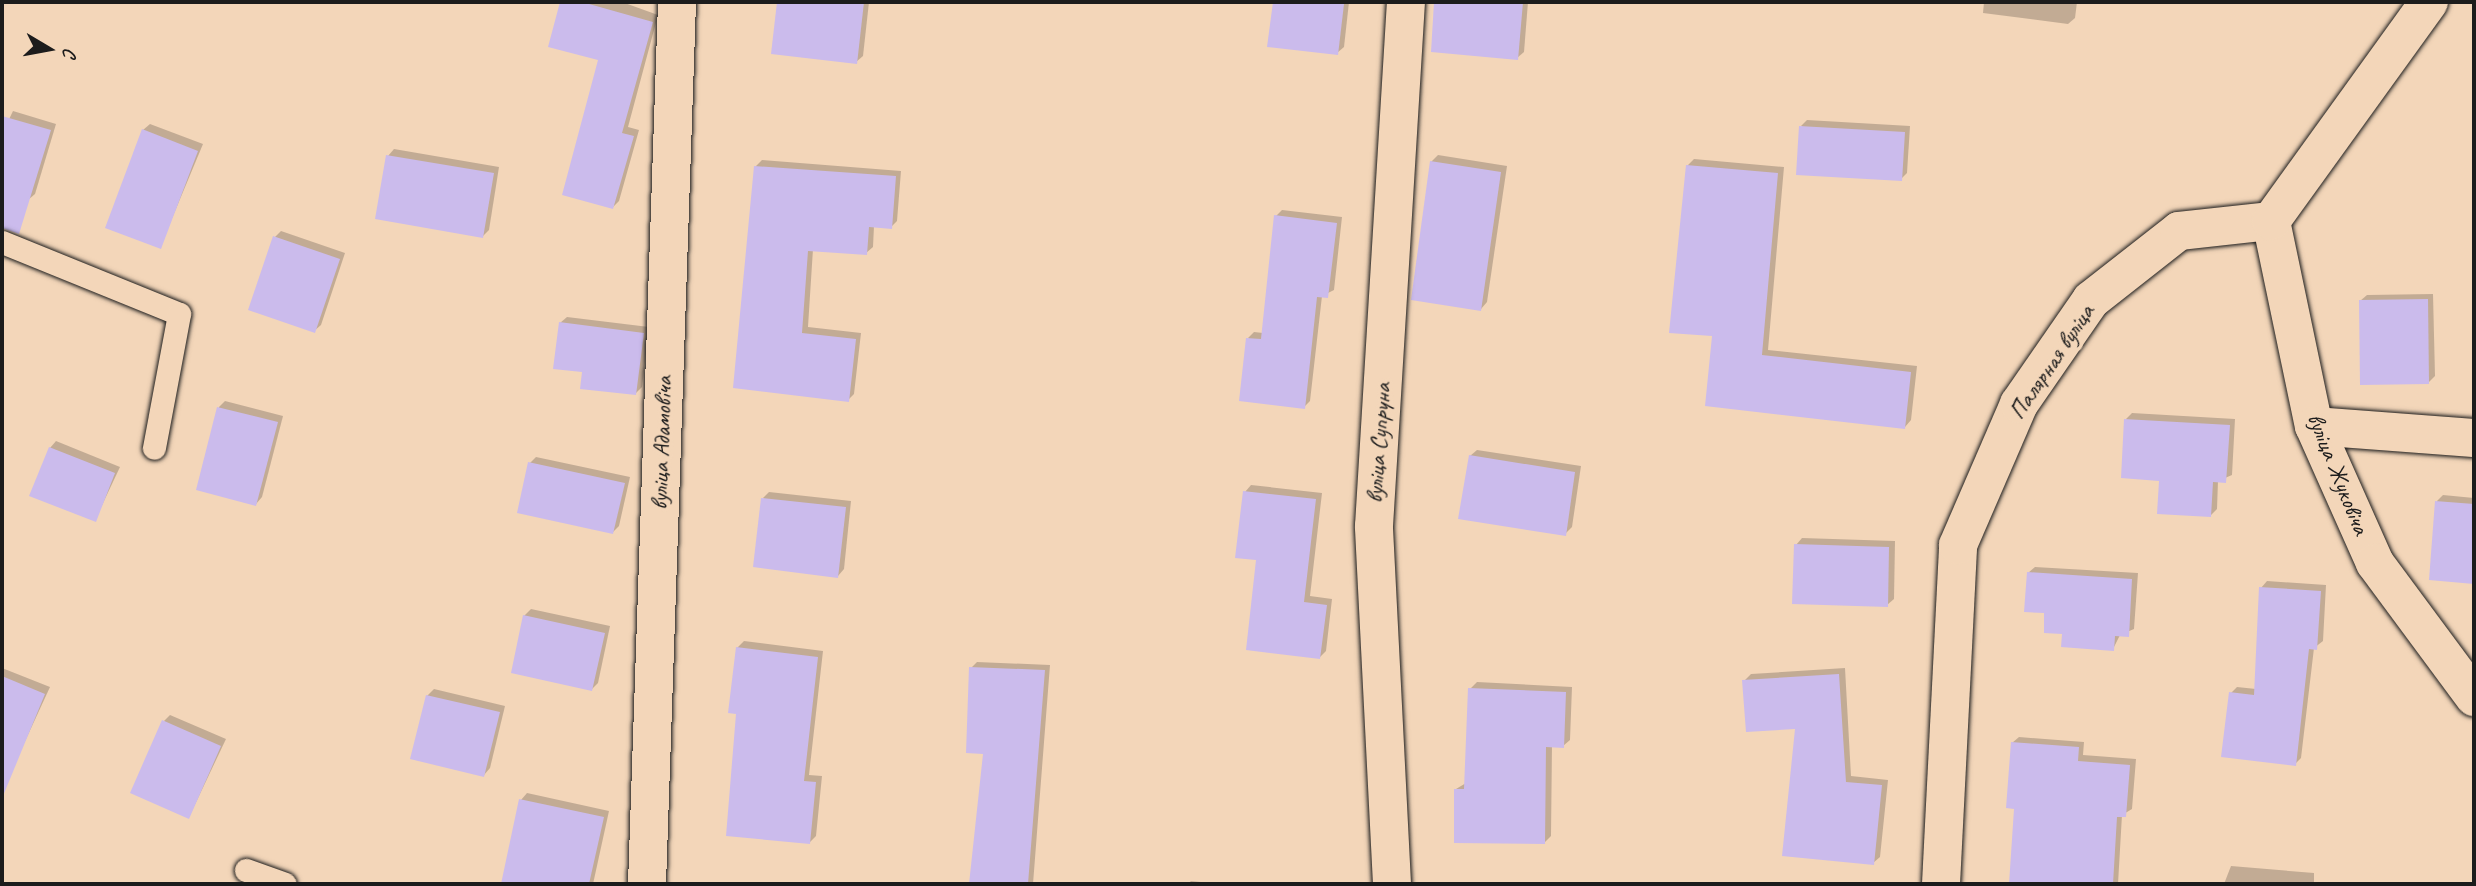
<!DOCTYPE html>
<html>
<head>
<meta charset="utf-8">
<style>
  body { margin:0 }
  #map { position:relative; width:2476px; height:886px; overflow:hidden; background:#f3d6b9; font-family:Caveat,sans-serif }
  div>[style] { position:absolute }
  .shadow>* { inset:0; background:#0003 }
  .building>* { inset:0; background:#cbbbec }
  .roads { filter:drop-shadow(0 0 2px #1c1c1c) drop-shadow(0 0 2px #1c1c1c) }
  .service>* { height:23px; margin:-11.5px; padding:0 11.5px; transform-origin:11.5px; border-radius:11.5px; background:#f3d6b9 }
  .minor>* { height:38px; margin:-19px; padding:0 19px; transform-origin:19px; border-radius:19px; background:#f3d6b9 }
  span { translate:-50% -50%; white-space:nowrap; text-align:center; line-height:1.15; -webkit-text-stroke:7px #f3d6b9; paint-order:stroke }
  .street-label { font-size:24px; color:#1c1c1c }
  .frame { position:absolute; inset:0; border:4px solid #1c1c1c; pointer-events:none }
  .north { position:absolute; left:14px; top:14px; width:70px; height:70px; -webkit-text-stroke:5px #f3d6b9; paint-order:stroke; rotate:100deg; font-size:19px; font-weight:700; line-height:28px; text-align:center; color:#1c1c1c }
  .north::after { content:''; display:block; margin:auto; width:24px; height:32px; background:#1c1c1c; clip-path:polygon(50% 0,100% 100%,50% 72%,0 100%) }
</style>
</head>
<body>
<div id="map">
  <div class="shadow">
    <i style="clip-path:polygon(562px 2px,622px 2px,658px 15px,628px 127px,639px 130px,619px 201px,613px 207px,600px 59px,550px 45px)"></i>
    <i style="clip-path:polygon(778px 2px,869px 2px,863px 56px,856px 62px,773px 52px)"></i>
    <i style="clip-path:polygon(1274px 2px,1349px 2px,1344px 47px,1337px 53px,1269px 45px)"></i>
    <i style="clip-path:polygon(1436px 2px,1528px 2px,1524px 52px,1517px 58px,1432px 51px)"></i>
    <i style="clip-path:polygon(1984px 2px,2077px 2px,2075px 18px,2068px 24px,1983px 13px)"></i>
    <i style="clip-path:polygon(13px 111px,56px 124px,35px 194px,28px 200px,2px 192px,2px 134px)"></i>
    <i style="clip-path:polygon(1807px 120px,1910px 126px,1907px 173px,1901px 179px,1801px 126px)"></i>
    <i style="clip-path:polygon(150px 124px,203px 144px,160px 247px,143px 130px)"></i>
    <i style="clip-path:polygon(394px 149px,499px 167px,489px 230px,483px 236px,388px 156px)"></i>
    <i style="clip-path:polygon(1438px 155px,1507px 166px,1487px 302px,1481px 309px,1431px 162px)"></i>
    <i style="clip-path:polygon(1694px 159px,1784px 167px,1768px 350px,1917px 366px,1911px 420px,1905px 427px,1714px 335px,1687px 166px)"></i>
    <i style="clip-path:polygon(762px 160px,901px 171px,897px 221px,891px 227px,874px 226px,873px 247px,866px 253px,813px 249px,808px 327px,861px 333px,854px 394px,848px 400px,735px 387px,755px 167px)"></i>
    <i style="clip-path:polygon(1282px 210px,1342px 217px,1334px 290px,1322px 296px,1310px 401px,1304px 407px,1248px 338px,1254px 332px,1263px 333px,1276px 216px)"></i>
    <i style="clip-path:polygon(281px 231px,345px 253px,321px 325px,314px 331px,275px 237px)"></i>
    <i style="clip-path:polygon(2433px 294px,2435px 376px,2429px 382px,2360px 301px,2367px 295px)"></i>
    <i style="clip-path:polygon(567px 317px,649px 327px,642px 387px,635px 394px,584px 371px,560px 323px)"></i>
    <i style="clip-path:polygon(225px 401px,283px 416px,262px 497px,256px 504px,198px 489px,219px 407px)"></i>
    <i style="clip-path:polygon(2132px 413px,2235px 419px,2232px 475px,2218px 481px,2217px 509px,2210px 516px,2161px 479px,2126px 419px)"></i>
    <i style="clip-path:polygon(56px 441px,120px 467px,95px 520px,50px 448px)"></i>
    <i style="clip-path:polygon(1477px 450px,1581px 466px,1572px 527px,1565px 534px,1470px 456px)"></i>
    <i style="clip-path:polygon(536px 457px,630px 477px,619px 526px,613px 532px,530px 463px)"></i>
    <i style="clip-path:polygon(1251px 485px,1322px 493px,1310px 596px,1332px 599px,1326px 651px,1320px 657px,1258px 559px,1245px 492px)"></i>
    <i style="clip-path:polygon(769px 492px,851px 501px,844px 569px,838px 576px,763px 498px)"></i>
    <i style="clip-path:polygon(2443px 495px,2474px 498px,2474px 582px,2431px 578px,2437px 501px)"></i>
    <i style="clip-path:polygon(1802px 538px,1895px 541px,1894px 599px,1887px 605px,1796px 545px)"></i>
    <i style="clip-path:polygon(2035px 567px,2138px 573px,2134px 629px,2120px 635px,2113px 649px,2064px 633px,2046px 611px,2028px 573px)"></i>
    <i style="clip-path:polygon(2267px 581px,2326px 585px,2323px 641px,2314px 648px,2301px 758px,2295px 764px,2231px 693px,2237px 687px,2256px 689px,2261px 588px)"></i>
    <i style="clip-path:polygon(531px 609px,610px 626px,598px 683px,592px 689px,524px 616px)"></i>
    <i style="clip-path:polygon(744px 641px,823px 651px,809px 775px,822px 776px,816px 836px,810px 842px,738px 713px,737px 648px)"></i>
    <i style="clip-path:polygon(977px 662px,1050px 665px,1033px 884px,970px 884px,985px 752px,971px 668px)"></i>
    <i style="clip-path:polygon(2px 668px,50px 687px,20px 752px,2px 745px)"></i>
    <i style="clip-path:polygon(1845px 668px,1851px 776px,1888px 780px,1880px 857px,1873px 863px,1797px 727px,1744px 681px,1751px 674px)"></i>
    <i style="clip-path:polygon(1477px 682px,1572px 687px,1570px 740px,1563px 746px,1552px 745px,1551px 836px,1545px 842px,1456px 789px,1466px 783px,1470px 689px)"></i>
    <i style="clip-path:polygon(434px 689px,505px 706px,490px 768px,484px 775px,427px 696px)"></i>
    <i style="clip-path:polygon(170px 715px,226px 739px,189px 817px,164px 721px)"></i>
    <i style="clip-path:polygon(2019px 737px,2084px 742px,2083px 755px,2136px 759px,2132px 809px,2122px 815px,2118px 884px,2011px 884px,2016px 807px,2012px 743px)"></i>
    <i style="clip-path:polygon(527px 793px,609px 811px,593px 884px,503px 881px,521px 800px)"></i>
    <i style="clip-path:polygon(2231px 866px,2314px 873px,2314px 884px,2224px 884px)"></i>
    <i style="clip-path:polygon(1191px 881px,1221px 884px,1187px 884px)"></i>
  </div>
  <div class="building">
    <i style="clip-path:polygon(560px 2px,582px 2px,653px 22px,622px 133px,634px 136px,613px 209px,562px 195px,598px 60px,548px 47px)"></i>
    <i style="clip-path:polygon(777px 2px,864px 2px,857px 64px,771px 54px)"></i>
    <i style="clip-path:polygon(1273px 2px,1344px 4px,1338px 55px,1267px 47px)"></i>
    <i style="clip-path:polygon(1434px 2px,1523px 2px,1518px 60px,1431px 52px)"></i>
    <i style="clip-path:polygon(2px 116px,51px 130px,19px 234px,2px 228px)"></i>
    <i style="clip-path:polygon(1799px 126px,1905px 132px,1902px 181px,1796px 175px)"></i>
    <i style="clip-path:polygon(142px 129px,198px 151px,161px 249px,105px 228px)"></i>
    <i style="clip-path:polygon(386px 155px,494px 173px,483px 238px,375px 219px)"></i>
    <i style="clip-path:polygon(1430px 161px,1501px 172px,1481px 311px,1411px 300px)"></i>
    <i style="clip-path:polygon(1686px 165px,1778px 173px,1762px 355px,1911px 372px,1905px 429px,1705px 406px,1712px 336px,1669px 333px)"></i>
    <i style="clip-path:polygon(754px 166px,896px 176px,892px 229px,869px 227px,867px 255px,808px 251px,802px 333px,856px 339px,849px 402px,733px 388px)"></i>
    <i style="clip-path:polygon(1274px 215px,1337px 223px,1328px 298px,1317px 297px,1305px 409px,1239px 401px,1246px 338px,1261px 339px)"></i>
    <i style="clip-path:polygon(273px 236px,340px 259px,315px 333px,248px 310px)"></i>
    <i style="clip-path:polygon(2428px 299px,2429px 384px,2360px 385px,2359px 300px)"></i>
    <i style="clip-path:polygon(559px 322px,644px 333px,636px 395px,580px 389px,582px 372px,553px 369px)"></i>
    <i style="clip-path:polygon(217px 407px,278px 422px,256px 506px,196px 490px)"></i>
    <i style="clip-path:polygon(2124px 419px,2230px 425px,2226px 483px,2213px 482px,2211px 517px,2157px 514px,2159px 481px,2121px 478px)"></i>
    <i style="clip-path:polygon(49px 447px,115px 473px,96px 522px,29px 496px)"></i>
    <i style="clip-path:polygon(1469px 455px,1575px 472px,1566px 536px,1458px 519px)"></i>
    <i style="clip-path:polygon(528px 462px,625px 483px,613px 534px,517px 513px)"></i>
    <i style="clip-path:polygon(1243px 491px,1316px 499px,1304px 602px,1327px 605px,1320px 659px,1246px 650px,1256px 560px,1235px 558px)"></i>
    <i style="clip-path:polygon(761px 498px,846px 507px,838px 578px,753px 567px)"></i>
    <i style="clip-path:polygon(2435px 501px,2474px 504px,2474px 584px,2429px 580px)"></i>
    <i style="clip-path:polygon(1794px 544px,1889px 547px,1888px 607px,1792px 604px)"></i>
    <i style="clip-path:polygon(2027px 572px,2132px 579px,2129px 637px,2115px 636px,2114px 651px,2061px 647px,2062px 634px,2044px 633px,2044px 613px,2024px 612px)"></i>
    <i style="clip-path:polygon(2259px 587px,2321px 591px,2317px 650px,2309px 649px,2296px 766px,2221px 757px,2229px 692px,2254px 695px)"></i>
    <i style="clip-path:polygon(523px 615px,605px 633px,592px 691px,511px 673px)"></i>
    <i style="clip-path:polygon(736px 647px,818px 657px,804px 781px,816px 782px,810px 844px,726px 836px,736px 714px,728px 713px)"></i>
    <i style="clip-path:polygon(969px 667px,1045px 670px,1028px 884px,969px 884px,983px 754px,966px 753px)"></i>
    <i style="clip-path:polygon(1839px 674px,1846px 782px,1882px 785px,1874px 865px,1782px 856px,1795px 729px,1746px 732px,1742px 680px)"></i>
    <i style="clip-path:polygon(2px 676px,45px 694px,3px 796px,2px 796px)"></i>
    <i style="clip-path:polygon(1468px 688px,1566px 692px,1564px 748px,1546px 747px,1545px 844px,1454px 843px,1454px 789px,1464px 789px)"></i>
    <i style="clip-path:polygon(426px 695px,500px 712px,484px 777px,410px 759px)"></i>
    <i style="clip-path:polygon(162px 720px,221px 746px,189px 819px,130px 793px)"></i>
    <i style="clip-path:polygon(2011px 742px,2079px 747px,2078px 761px,2130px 765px,2126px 817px,2117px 817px,2113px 884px,2009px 884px,2014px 809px,2006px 808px)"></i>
    <i style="clip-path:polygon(519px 799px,604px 817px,589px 884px,501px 884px)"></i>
  </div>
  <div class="roads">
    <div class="service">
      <i style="left:2px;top:242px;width:191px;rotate:22.1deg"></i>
      <i style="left:179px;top:314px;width:136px;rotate:100.6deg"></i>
      <i style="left:246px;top:870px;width:41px;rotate:19.7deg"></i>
    </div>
    <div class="minor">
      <i style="left:2271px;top:221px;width:209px;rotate:78.2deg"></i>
      <i style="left:2314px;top:426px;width:150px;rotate:66deg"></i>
      <i style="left:2375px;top:563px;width:167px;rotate:53.5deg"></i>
      <i style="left:2314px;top:426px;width:160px;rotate:4.3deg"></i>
      <i style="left:647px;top:884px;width:883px;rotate:-88.05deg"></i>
      <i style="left:1392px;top:884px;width:358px;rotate:-92.9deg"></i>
      <i style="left:1374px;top:526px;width:525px;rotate:-86.51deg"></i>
      <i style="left:1941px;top:884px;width:339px;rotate:-87.1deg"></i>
      <i style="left:1958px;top:545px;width:154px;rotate:-66.6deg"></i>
      <i style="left:2019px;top:404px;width:126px;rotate:-55.3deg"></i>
      <i style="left:2091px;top:300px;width:112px;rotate:-38.1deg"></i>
      <i style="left:2179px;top:231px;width:93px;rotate:-6.2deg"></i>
      <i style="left:2271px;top:221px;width:270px;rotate:-54.2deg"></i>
    </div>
  </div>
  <div class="street-label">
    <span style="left:2052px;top:362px;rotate:-56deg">Палярная вуліца</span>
    <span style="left:662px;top:443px;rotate:-88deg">вуліца Адамовіча</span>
    <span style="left:1379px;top:443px;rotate:-86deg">вуліца Супруна</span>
    <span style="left:2338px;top:474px;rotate:68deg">вуліца Жуковіча</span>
  </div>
  <div class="frame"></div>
  <div class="north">С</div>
</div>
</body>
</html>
